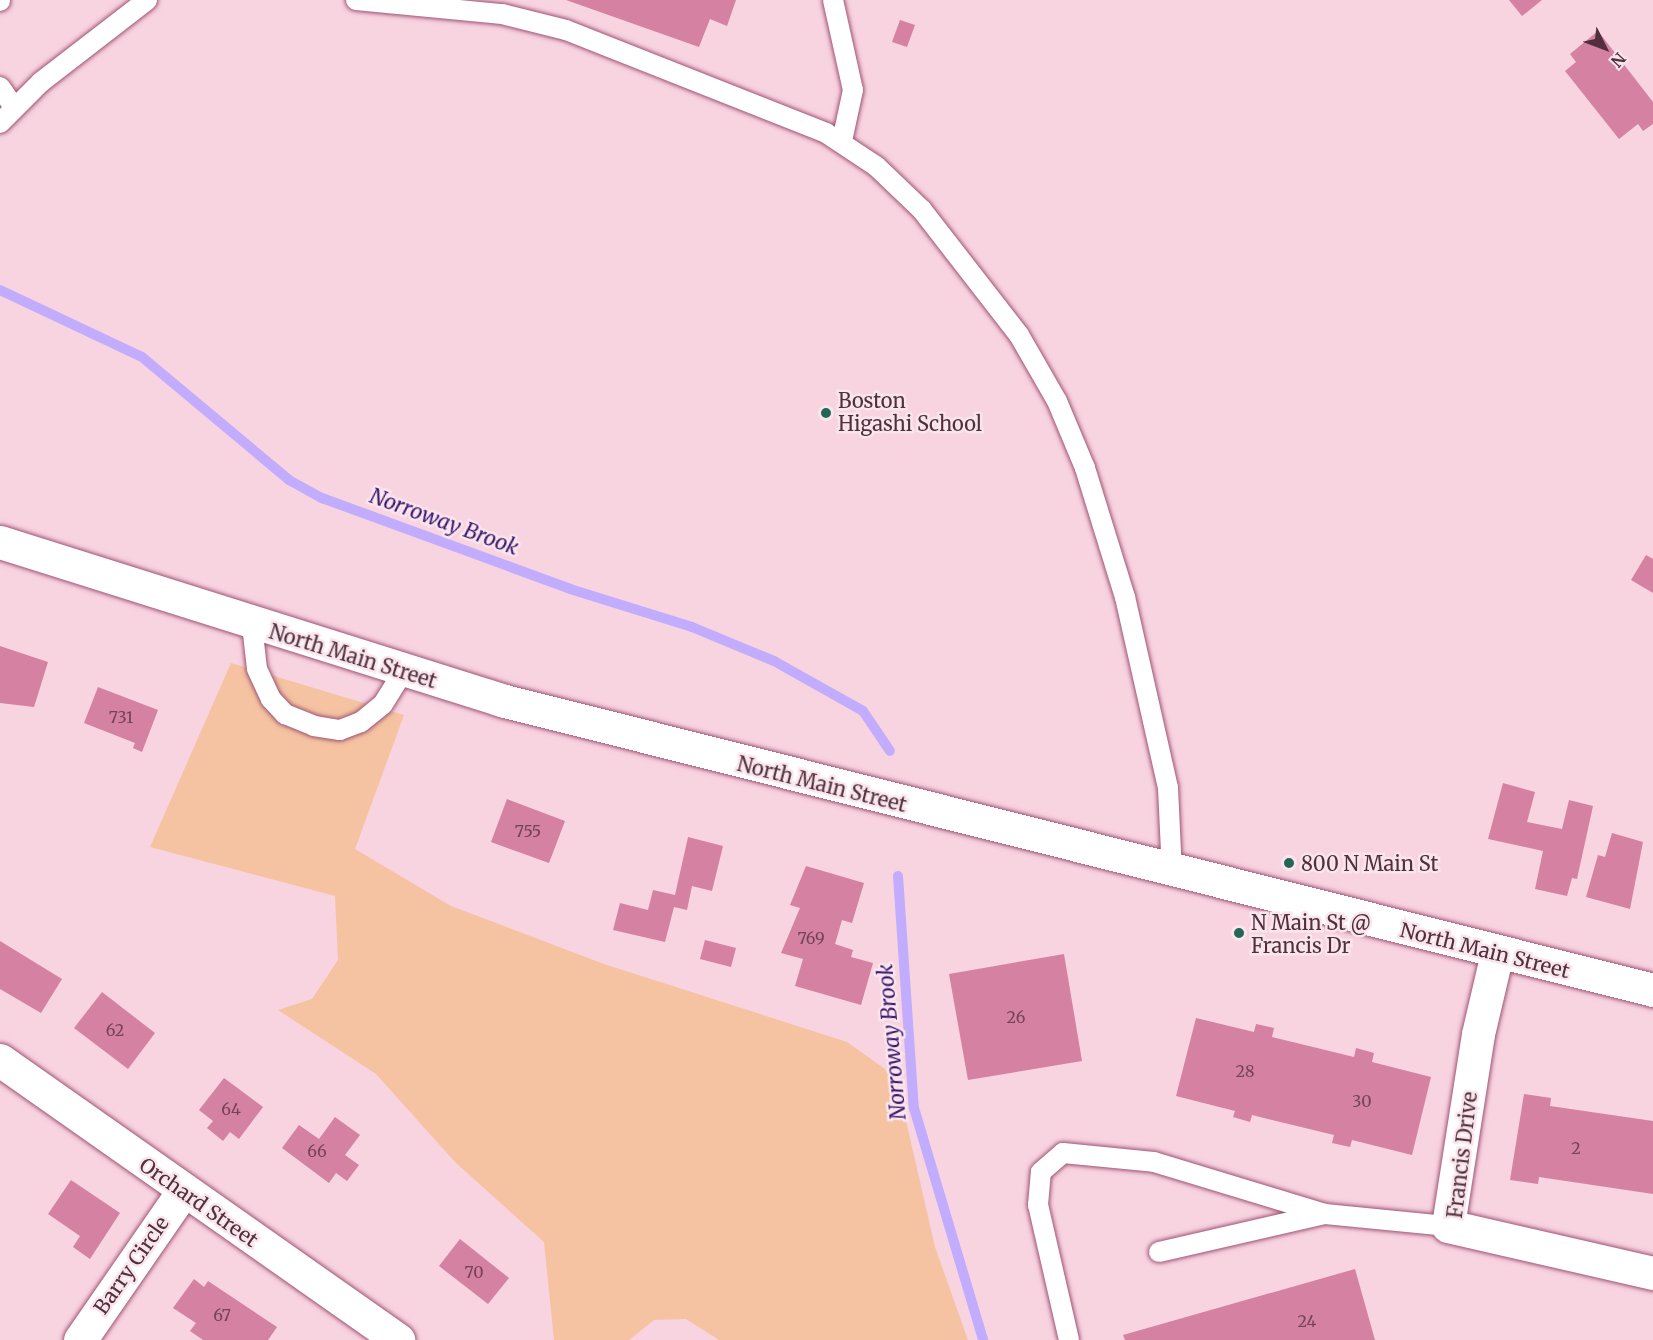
<!DOCTYPE html>
<html>
<head>
<meta charset="utf-8">
<style>
  body { margin:0 }
  #map { position:relative; width:1653px; height:1340px; overflow:hidden; background:#f8d3e0; font-family:Merriweather,serif }
  div>[style] { position:absolute }
  .green>* { inset:0; background:#f5c3a1 }
  .stream>* { height:10px; margin:-5px; padding:0 5px; transform-origin:5px; border-radius:5px; background:#c1acfd }
  .building>* { inset:0; background:#d581a2 }
  .roads { filter:drop-shadow(0 0 2px #a15373) drop-shadow(0 0 2px #a15373) }
  .service>* { height:20px; margin:-10px; padding:0 10px; transform-origin:10px; border-radius:10px; background:#fff }
  .minor>* { height:33px; margin:-16.5px; padding:0 16.5px; transform-origin:16.5px; border-radius:16.5px; background:#fff }
  .primary>* { height:33px; margin:-16.5px; padding:0 16.5px; transform-origin:16.5px; border-radius:16.5px; background:#fff }
  .dots>* { width:16px; height:16px; translate:-50% -50%; box-sizing:border-box; border:3px solid #f9e6ec; border-radius:50% }
  span { translate:-50% -50%; white-space:nowrap; text-align:center; line-height:1.15; -webkit-text-stroke:5px #f9e6ec; paint-order:stroke }
  .number-label { font-size:16px; color:#734456 }
  .number-label span { -webkit-text-stroke-width:0 }
  .poi-label { font-size:20px; color:#522f3d }
  .left { translate:0 -50%; text-align:left }
  .street-label { font-size:20px; color:#522f3d }
  .water-label { font-size:21px; color:#3b1671; font-style:italic }
  .north { position:absolute; left:1575px; top:18px; width:60px; height:60px; -webkit-text-stroke:4px #f9e6ec; paint-order:stroke; rotate:132deg; font-size:16px; font-weight:700; line-height:24px; text-align:center; color:#522f3d }
  .north::after { content:''; display:block; margin:auto; width:21px; height:27px; background:#522f3d; clip-path:polygon(50% 0,100% 100%,50% 72%,0 100%) }
</style>
</head>
<body>
<div id="map">
  <div class="green">
    <i style="clip-path:polygon(231px 663px,404px 715px,355px 849px,451px 906px,604px 964px,847px 1042px,885px 1069px,901px 1099px,935px 1247px,968px 1340px,719px 1340px,686px 1319px,654px 1320px,629px 1340px,554px 1340px,544px 1242px,455px 1162px,376px 1074px,278px 1010px,312px 999px,338px 960px,335px 896px,150px 847px)"></i>
  </div>
  <div class="stream">
    <i style="left:0;top:290px;width:157px;rotate:25.3deg"></i>
    <i style="left:142px;top:357px;width:192px;rotate:39.9deg"></i>
    <i style="left:289px;top:480px;width:38px;rotate:29deg"></i>
    <i style="left:322px;top:498px;width:264px;rotate:20.1deg"></i>
    <i style="left:570px;top:589px;width:128px;rotate:17.3deg"></i>
    <i style="left:692px;top:627px;width:89px;rotate:22.5deg"></i>
    <i style="left:774px;top:661px;width:102px;rotate:29.3deg"></i>
    <i style="left:863px;top:711px;width:48px;rotate:56deg"></i>
    <i style="left:898px;top:876px;width:233px;rotate:86.1deg"></i>
    <i style="left:914px;top:1108px;width:242px;rotate:73.4deg"></i>
  </div>
  <div class="building">
    <i style="clip-path:polygon(566px 0,736px 0,727px 26px,710px 19px,699px 47px)"></i>
    <i style="clip-path:polygon(1509px 0,1542px 0,1522px 16px)"></i>
    <i style="clip-path:polygon(900px 20px,915px 25px,907px 47px,892px 42px)"></i>
    <i style="clip-path:polygon(1598px 31px,1653px 102px,1653px 124px,1643px 131px,1638px 124px,1619px 139px,1565px 71px,1576px 62px,1570px 54px)"></i>
    <i style="clip-path:polygon(1646px 555px,1653px 559px,1653px 593px,1631px 580px)"></i>
    <i style="clip-path:polygon(0 646px,48px 662px,34px 707px,0 703px)"></i>
    <i style="clip-path:polygon(98px 687px,158px 710px,142px 752px,133px 748px,135px 743px,84px 723px)"></i>
    <i style="clip-path:polygon(1503px 783px,1535px 792px,1527px 822px,1562px 829px,1569px 800px,1593px 806px,1577px 879px,1572px 878px,1567px 896px,1535px 889px,1543px 851px,1488px 839px)"></i>
    <i style="clip-path:polygon(507px 799px,565px 821px,549px 863px,491px 842px)"></i>
    <i style="clip-path:polygon(1612px 833px,1643px 842px,1630px 909px,1586px 897px,1598px 855px,1605px 857px)"></i>
    <i style="clip-path:polygon(688px 837px,723px 846px,712px 891px,692px 886px,687px 910px,674px 907px,665px 942px,613px 930px,620px 903px,648px 910px,653px 890px,675px 895px)"></i>
    <i style="clip-path:polygon(806px 866px,864px 883px,852px 923px,842px 920px,835px 944px,853px 950px,851px 957px,873px 963px,861px 1005px,795px 986px,803px 959px,781px 953px,800px 908px,790px 905px)"></i>
    <i style="clip-path:polygon(705px 940px,736px 948px,731px 967px,700px 959px)"></i>
    <i style="clip-path:polygon(0 941px,62px 979px,41px 1013px,0 989px)"></i>
    <i style="clip-path:polygon(1064px 954px,1082px 1061px,968px 1080px,949px 974px)"></i>
    <i style="clip-path:polygon(102px 992px,155px 1033px,128px 1069px,74px 1028px)"></i>
    <i style="clip-path:polygon(1196px 1018px,1254px 1032px,1256px 1024px,1274px 1028px,1272px 1037px,1354px 1057px,1356px 1048px,1374px 1053px,1372px 1062px,1431px 1077px,1412px 1155px,1352px 1140px,1350px 1147px,1332px 1143px,1334px 1135px,1252px 1115px,1250px 1122px,1233px 1117px,1235px 1111px,1176px 1096px)"></i>
    <i style="clip-path:polygon(224px 1078px,263px 1107px,239px 1139px,230px 1132px,223px 1141px,207px 1128px,213px 1121px,199px 1110px)"></i>
    <i style="clip-path:polygon(1524px 1094px,1551px 1098px,1550px 1106px,1653px 1121px,1653px 1194px,1539px 1177px,1538px 1184px,1510px 1180px)"></i>
    <i style="clip-path:polygon(335px 1117px,360px 1135px,345px 1155px,359px 1165px,347px 1181px,336px 1173px,329px 1183px,282px 1148px,299px 1125px,319px 1139px)"></i>
    <i style="clip-path:polygon(71px 1180px,120px 1213px,90px 1259px,73px 1247px,80px 1236px,48px 1214px)"></i>
    <i style="clip-path:polygon(460px 1239px,509px 1278px,488px 1304px,439px 1266px)"></i>
    <i style="clip-path:polygon(1355px 1269px,1375px 1340px,1125px 1340px,1123px 1335px)"></i>
    <i style="clip-path:polygon(194px 1279px,204px 1287px,208px 1281px,277px 1327px,268px 1340px,203px 1340px,190px 1331px,196px 1323px,173px 1308px)"></i>
  </div>
  <div class="roads">
    <div class="service">
      <i style="left:356px;top:0;width:147px;rotate:5.5deg"></i>
      <i style="left:502px;top:14px;width:66px;rotate:14deg"></i>
      <i style="left:566px;top:30px;width:280px;rotate:21.6deg"></i>
      <i style="left:826px;top:133px;width:60px;rotate:33.4deg"></i>
      <i style="left:876px;top:166px;width:64px;rotate:43.7deg"></i>
      <i style="left:922px;top:210px;width:158px;rotate:52.2deg"></i>
      <i style="left:1019px;top:335px;width:76px;rotate:60.1deg"></i>
      <i style="left:1057px;top:401px;width:73px;rotate:67.3deg"></i>
      <i style="left:1085px;top:468px;width:135px;rotate:72.8deg"></i>
      <i style="left:1125px;top:597px;width:196px;rotate:77.3deg"></i>
      <i style="left:1168px;top:788px;width:85px;rotate:87.3deg"></i>
      <i style="left:833px;top:0;width:92px;rotate:77.5deg"></i>
      <i style="left:853px;top:90px;width:52px;rotate:102.2deg"></i>
      <i style="left:0;top:1px;width:1px;rotate:-90deg"></i>
      <i style="left:0;top:87px;width:24px;rotate:55deg"></i>
      <i style="left:0;top:123px;width:58px;rotate:-45deg"></i>
      <i style="left:41px;top:82px;width:134px;rotate:-37.7deg"></i>
      <i style="left:252px;top:625px;width:44px;rotate:83.5deg"></i>
      <i style="left:257px;top:669px;width:33px;rotate:65deg"></i>
      <i style="left:271px;top:699px;width:21px;rotate:47deg"></i>
      <i style="left:285px;top:714px;width:31px;rotate:22deg"></i>
      <i style="left:314px;top:726px;width:26px;rotate:9deg"></i>
      <i style="left:340px;top:730px;width:22px;rotate:-21deg"></i>
      <i style="left:361px;top:722px;width:28px;rotate:-39deg"></i>
      <i style="left:383px;top:704px;width:38px;rotate:-58deg"></i>
      <i style="left:1159px;top:1252px;width:170px;rotate:-12.9deg"></i>
      <i style="left:1069px;top:1340px;width:139px;rotate:-102.9deg"></i>
      <i style="left:1038px;top:1205px;width:33px;rotate:-85deg"></i>
      <i style="left:1041px;top:1172px;width:29px;rotate:-41deg"></i>
      <i style="left:1063px;top:1153px;width:91px;rotate:5.6deg"></i>
      <i style="left:1154px;top:1162px;width:179px;rotate:16.9deg"></i>
      <i style="left:1325px;top:1214px;width:124px;rotate:5.6deg"></i>
    </div>
    <div class="minor">
      <i style="left:1497px;top:953px;width:83px;rotate:103.2deg"></i>
      <i style="left:1478px;top:1034px;width:194px;rotate:98.9deg"></i>
      <i style="left:1448px;top:1226px;width:210px;rotate:12.9deg"></i>
      <i style="left:0;top:1060px;width:487px;rotate:35.1deg"></i>
      <i style="left:80px;top:1340px;width:181px;rotate:-55.3deg"></i>
    </div>
    <div class="primary">
      <i style="left:0;top:542px;width:529px;rotate:17.48deg"></i>
      <i style="left:505px;top:701px;width:1184px;rotate:14.13deg"></i>
    </div>
  </div>
  <div class="dots">
    <i style="left:826px;top:413px;background:#226656"></i>
    <i style="left:1289px;top:863px;background:#226656"></i>
    <i style="left:1239px;top:933px;background:#226656"></i>
  </div>
  <div class="number-label">
    <span style="left:121px;top:717px">731</span>
    <span style="left:528px;top:831px">755</span>
    <span style="left:811px;top:938px">769</span>
    <span style="left:1016px;top:1017px">26</span>
    <span style="left:115px;top:1030px">62</span>
    <span style="left:1245px;top:1071px">28</span>
    <span style="left:1362px;top:1101px">30</span>
    <span style="left:231px;top:1109px">64</span>
    <span style="left:1576px;top:1148px">2</span>
    <span style="left:317px;top:1151px">66</span>
    <span style="left:474px;top:1272px">70</span>
    <span style="left:222px;top:1315px">67</span>
    <span style="left:1307px;top:1321px">24</span>
  </div>
  <div class="poi-label">
    <span class="left" style="left:838px;top:412px">Boston<br>Higashi School</span>
    <span class="left" style="left:1301px;top:863px">800 N Main St</span>
    <span class="left" style="left:1251px;top:934px">N Main St @<br>Francis Dr</span>
  </div>
  <div class="street-label">
    <span style="left:353px;top:656px;rotate:17deg">North Main Street</span>
    <span style="left:822px;top:784px;rotate:14deg">North Main Street</span>
    <span style="left:1485px;top:950px;rotate:14deg">North Main Street</span>
    <span style="left:1462px;top:1155px;rotate:-83deg">Francis Drive</span>
    <span style="left:199px;top:1202px;rotate:35deg">Orchard Street</span>
    <span style="left:131px;top:1265px;rotate:-55deg">Barry Circle</span>
  </div>
  <div class="water-label">
    <span style="left:444px;top:522px;rotate:20deg">Norroway Brook</span>
    <span style="left:892px;top:1042px;rotate:-95deg">Norroway Brook</span>
  </div>
  <div class="north">N</div>
</div>
</body>
</html>
